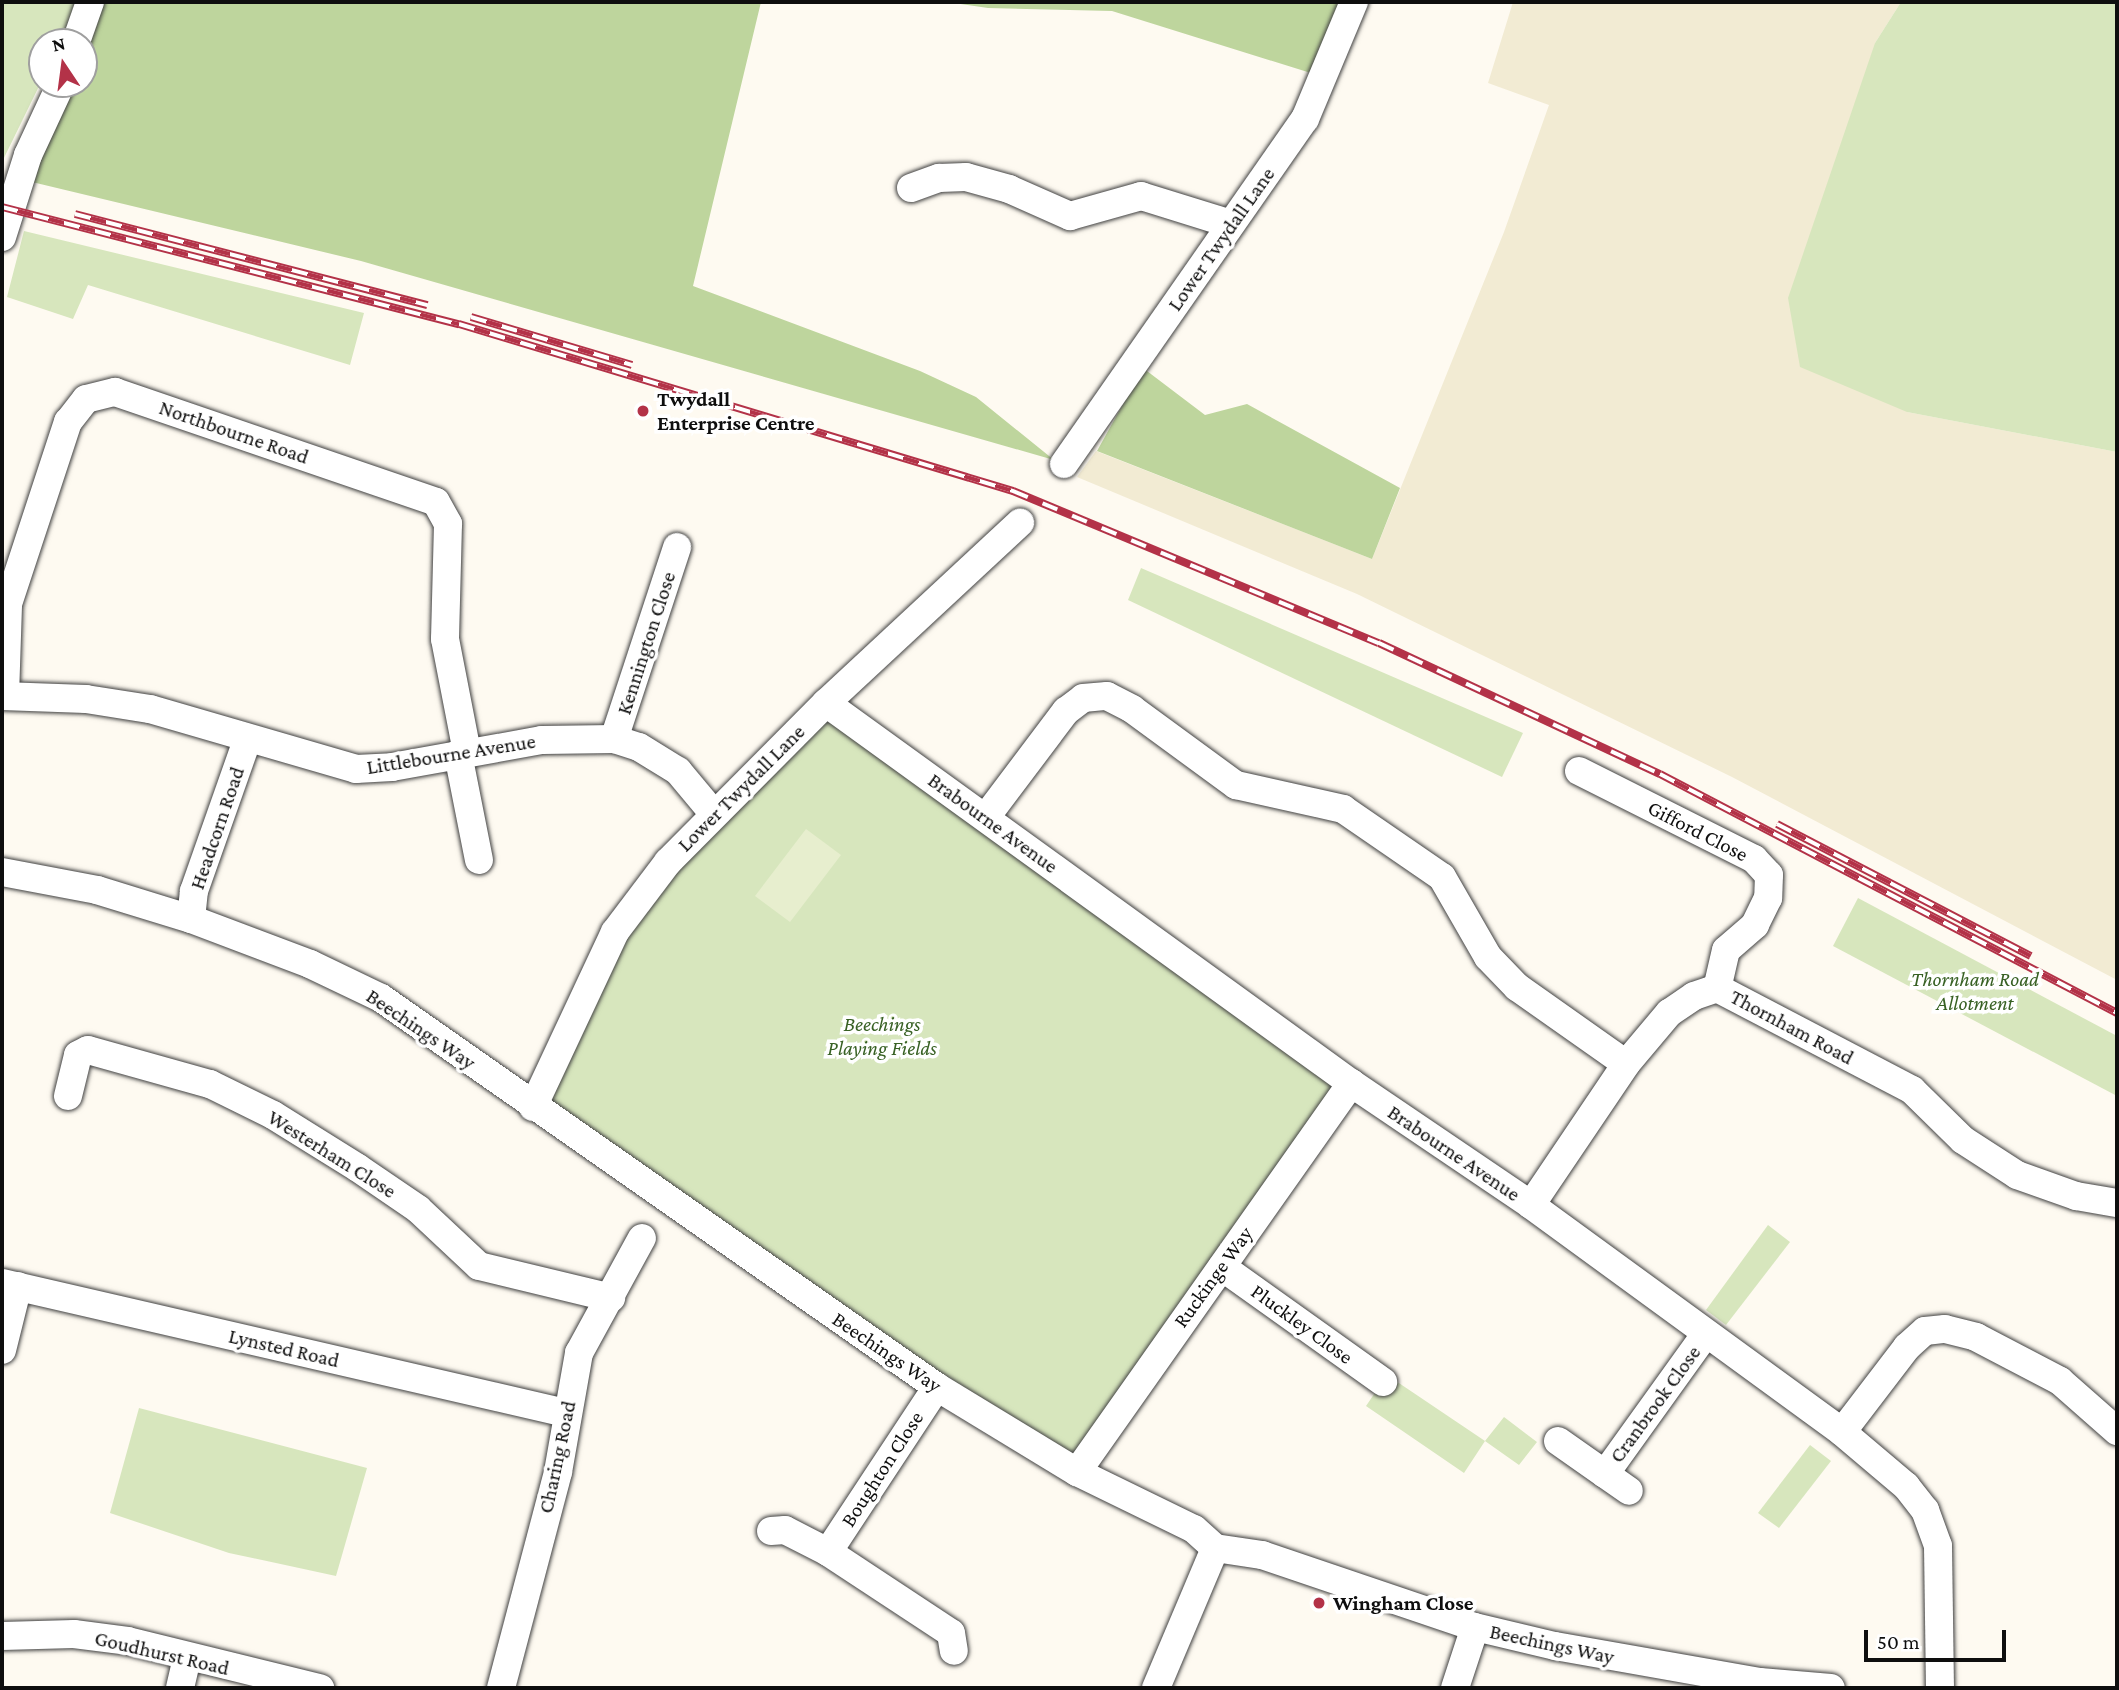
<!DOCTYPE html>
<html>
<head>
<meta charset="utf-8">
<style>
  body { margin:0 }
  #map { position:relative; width:2119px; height:1690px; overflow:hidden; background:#fefaf1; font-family:"Crimson Pro",serif }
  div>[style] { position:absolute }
  .farmland>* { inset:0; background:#f2ebd3 }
  .green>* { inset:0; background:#d7e6bd }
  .forest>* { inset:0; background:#bed59d }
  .pitch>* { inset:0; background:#e7eece }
  .roads { filter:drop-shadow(0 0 2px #414141) drop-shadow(0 0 2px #414141) }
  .minor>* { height:28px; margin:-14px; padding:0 14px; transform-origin:14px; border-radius:14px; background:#fff }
  .rail>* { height:8px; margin-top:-4px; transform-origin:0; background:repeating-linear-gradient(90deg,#fff 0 16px,#b33248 0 32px); box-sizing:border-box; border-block:2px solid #b33248 }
  .dots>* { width:19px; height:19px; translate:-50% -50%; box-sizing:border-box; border:4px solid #fff; border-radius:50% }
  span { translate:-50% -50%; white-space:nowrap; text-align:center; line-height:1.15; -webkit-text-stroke:7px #fff; paint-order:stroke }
  .street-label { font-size:21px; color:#0e0e0e }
  .poi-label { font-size:21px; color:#0e0e0e; font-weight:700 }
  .left { translate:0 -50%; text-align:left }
  .park-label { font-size:21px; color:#386124; font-style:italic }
  .frame { position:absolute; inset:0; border:4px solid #0e0e0e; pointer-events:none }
  .north { position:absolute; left:28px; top:28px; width:70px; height:70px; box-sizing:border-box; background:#fff; border:2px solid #9f9f9f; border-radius:50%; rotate:347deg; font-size:19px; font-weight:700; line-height:28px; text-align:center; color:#0e0e0e }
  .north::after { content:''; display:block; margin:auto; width:24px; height:32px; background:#b33248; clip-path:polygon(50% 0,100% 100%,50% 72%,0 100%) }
  .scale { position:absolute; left:1864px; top:1630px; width:142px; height:32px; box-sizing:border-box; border:4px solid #0e0e0e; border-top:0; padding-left:9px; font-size:21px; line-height:24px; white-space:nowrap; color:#0e0e0e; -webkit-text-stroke:5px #fff; paint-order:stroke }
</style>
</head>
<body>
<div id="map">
  <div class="farmland">
    <i style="clip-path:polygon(1513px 2px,1901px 2px,1875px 43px,1907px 412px,2117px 452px,2117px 980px,1732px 777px,1357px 594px,1077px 477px,1096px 451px,1372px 559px,1504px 232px,1549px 105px,1488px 83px)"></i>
  </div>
  <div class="green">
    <i style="clip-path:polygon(2px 2px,80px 2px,61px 42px,42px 42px,42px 80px,2px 162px)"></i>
    <i style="clip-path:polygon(1901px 2px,2117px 2px,2117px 452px,1907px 412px,1800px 367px,1788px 298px,1875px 43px)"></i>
    <i style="clip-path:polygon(24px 231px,364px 313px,350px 365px,88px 285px,73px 319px,7px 297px)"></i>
    <i style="clip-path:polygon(1141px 568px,1523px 733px,1502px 777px,1128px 600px)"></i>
    <i style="clip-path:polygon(826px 703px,1351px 1083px,1077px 1472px,533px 1107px,615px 932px)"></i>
    <i style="clip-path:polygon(1858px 898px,2117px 1036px,2117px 1096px,1833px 946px)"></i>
    <i style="clip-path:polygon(1768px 1225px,1790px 1242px,1726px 1325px,1706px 1310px)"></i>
    <i style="clip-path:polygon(1387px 1375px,1485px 1441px,1504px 1417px,1537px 1442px,1519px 1465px,1485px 1441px,1464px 1473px,1366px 1406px)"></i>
    <i style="clip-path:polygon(139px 1408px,367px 1468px,336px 1576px,229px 1553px,110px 1513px)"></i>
    <i style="clip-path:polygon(1810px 1445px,1831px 1461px,1779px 1528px,1758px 1513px)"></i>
  </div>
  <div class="forest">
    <i style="clip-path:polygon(100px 2px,761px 2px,693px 286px,920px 371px,976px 397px,1054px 460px,361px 261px,32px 182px,70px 84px,84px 84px,84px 48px)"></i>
    <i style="clip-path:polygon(947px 2px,1339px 2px,1314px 74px,1112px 11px,988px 8px)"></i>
    <i style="clip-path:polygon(1143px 368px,1205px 415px,1247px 404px,1400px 488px,1372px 559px,1097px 451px)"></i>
  </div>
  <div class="pitch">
    <i style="clip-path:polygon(806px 829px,841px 855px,790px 922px,755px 896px)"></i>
  </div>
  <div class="roads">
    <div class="minor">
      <i style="left:76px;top:42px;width:42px;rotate:-70.7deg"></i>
      <i style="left:911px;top:188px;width:30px;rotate:-20deg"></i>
      <i style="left:939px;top:178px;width:27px;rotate:-2deg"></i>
      <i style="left:966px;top:177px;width:45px;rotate:15.6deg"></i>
      <i style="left:1009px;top:189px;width:67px;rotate:23.9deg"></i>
      <i style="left:1070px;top:216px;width:74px;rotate:-15.7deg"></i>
      <i style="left:1141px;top:196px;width:94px;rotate:17.3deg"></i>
      <i style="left:2px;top:237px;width:86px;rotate:-72.4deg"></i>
      <i style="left:28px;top:155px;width:78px;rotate:-65.1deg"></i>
      <i style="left:1064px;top:464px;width:421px;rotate:-55.1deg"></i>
      <i style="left:1305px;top:119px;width:127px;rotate:-67.3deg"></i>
      <i style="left:2px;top:696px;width:84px;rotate:2deg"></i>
      <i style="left:86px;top:699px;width:65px;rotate:8.9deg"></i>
      <i style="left:150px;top:709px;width:215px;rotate:16.2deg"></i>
      <i style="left:356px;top:769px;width:36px;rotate:-3deg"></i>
      <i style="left:392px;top:767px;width:152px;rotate:-10.2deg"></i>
      <i style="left:542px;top:740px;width:72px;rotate:-0.8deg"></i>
      <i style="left:614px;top:739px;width:26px;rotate:18deg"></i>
      <i style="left:639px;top:747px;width:46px;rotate:31.6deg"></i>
      <i style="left:678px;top:771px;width:56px;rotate:50.1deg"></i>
      <i style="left:5px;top:696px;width:92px;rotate:-88.1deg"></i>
      <i style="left:8px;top:604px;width:192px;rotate:-71.8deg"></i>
      <i style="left:68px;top:422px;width:29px;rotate:-52deg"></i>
      <i style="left:86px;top:399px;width:30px;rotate:-14deg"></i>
      <i style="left:115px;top:392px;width:339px;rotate:18.9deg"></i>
      <i style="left:436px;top:502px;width:25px;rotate:61deg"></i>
      <i style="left:448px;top:524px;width:115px;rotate:91.5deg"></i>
      <i style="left:445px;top:639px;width:115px;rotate:79deg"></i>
      <i style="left:826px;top:703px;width:648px;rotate:35.9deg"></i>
      <i style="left:1351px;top:1083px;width:217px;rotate:34.1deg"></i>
      <i style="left:1531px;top:1205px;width:385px;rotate:36.1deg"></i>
      <i style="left:1842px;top:1432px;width:84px;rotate:40.2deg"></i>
      <i style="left:1906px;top:1486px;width:31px;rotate:52deg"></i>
      <i style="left:1925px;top:1510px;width:38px;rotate:70deg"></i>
      <i style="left:1938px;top:1546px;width:142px;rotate:89.2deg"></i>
      <i style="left:614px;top:739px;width:202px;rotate:-71.8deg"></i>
      <i style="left:458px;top:754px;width:108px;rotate:78.8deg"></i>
      <i style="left:1579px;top:771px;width:196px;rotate:26.7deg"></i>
      <i style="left:1754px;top:859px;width:22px;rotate:47deg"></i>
      <i style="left:1769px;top:875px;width:23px;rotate:92deg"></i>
      <i style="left:1768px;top:898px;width:30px;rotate:116deg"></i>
      <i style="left:1755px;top:925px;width:38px;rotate:139deg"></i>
      <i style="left:1726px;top:950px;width:39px;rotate:103deg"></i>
      <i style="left:986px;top:817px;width:133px;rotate:-53deg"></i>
      <i style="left:1066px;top:711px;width:21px;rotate:-37deg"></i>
      <i style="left:1083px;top:698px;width:24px;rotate:-5deg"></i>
      <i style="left:1107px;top:696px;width:28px;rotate:27deg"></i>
      <i style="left:1132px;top:709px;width:129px;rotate:36.2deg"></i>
      <i style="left:1236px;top:785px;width:110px;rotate:12.6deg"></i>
      <i style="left:1343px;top:809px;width:120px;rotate:34.5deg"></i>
      <i style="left:1442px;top:877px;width:92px;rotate:60.1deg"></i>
      <i style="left:1488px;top:957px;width:42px;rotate:46deg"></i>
      <i style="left:1517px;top:987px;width:133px;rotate:35.2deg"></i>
      <i style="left:2px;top:872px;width:97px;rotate:10.7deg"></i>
      <i style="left:97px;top:890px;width:98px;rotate:17.1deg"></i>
      <i style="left:191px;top:919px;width:127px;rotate:20.7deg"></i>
      <i style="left:310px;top:964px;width:79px;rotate:25.6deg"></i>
      <i style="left:381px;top:998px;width:679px;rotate:34.98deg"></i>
      <i style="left:937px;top:1387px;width:164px;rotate:31.3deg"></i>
      <i style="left:1077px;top:1472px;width:130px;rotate:26deg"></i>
      <i style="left:1194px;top:1529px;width:28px;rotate:42deg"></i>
      <i style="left:1215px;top:1548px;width:48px;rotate:8.5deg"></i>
      <i style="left:1262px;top:1555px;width:225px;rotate:18.7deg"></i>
      <i style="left:1475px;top:1627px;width:82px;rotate:13.4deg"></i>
      <i style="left:1555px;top:1646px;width:208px;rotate:10deg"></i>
      <i style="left:1760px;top:1682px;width:71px;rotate:4.8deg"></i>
      <i style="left:191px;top:919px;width:28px;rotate:-84deg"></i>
      <i style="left:194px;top:891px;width:162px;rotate:-70.6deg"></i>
      <i style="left:68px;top:1096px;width:42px;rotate:-76.3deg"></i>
      <i style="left:78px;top:1055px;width:11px;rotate:-27deg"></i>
      <i style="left:88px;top:1050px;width:127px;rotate:15.6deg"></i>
      <i style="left:210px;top:1084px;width:70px;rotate:26.2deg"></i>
      <i style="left:273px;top:1115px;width:100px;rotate:31.9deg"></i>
      <i style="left:358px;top:1168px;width:73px;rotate:34.3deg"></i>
      <i style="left:418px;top:1209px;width:83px;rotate:43.1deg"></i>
      <i style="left:479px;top:1266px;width:136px;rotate:13.6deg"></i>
      <i style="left:533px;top:1107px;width:193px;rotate:-64.9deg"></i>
      <i style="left:615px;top:932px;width:88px;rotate:-52.9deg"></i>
      <i style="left:668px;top:862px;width:224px;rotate:-45.2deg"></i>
      <i style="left:826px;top:703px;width:265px;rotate:-42.9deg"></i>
      <i style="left:1531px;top:1205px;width:170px;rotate:-56deg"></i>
      <i style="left:1626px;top:1064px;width:67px;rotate:-49.9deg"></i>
      <i style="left:1669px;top:1013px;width:30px;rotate:-34deg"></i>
      <i style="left:1694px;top:996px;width:24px;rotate:-19deg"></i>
      <i style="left:1717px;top:988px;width:220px;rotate:27.6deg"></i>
      <i style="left:1912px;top:1090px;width:71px;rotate:44.4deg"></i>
      <i style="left:1963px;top:1140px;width:64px;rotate:32.9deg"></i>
      <i style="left:2017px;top:1175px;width:63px;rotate:19.6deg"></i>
      <i style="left:2076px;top:1196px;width:42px;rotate:9.7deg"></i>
      <i style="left:1222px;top:1267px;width:198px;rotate:35.5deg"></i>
      <i style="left:2px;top:1283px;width:579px;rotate:12.98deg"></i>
      <i style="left:2px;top:1350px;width:66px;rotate:-76deg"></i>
      <i style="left:1842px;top:1432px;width:107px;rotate:-52.6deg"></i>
      <i style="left:1907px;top:1347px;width:24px;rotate:-42deg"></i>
      <i style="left:1925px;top:1331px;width:20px;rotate:-6deg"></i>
      <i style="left:1945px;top:1329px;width:32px;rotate:14deg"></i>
      <i style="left:1976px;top:1337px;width:95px;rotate:27.6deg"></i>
      <i style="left:2060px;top:1381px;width:76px;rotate:41.3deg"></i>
      <i style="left:1558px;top:1441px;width:57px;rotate:35.1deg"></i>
      <i style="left:1605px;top:1474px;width:171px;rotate:-54.3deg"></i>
      <i style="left:1077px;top:1472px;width:476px;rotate:-54.8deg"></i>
      <i style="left:1605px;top:1474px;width:29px;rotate:35deg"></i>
      <i style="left:771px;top:1531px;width:14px;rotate:-4deg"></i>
      <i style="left:785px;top:1530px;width:48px;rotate:27.1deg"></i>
      <i style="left:828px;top:1552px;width:147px;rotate:33.4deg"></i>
      <i style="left:951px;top:1633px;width:18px;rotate:81deg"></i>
      <i style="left:828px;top:1552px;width:198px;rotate:-56.6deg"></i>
      <i style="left:2px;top:1636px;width:72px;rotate:-1.6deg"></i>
      <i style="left:74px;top:1634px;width:54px;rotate:7.4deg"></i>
      <i style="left:128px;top:1641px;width:198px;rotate:13.8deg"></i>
      <i style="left:180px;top:1688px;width:31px;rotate:-77deg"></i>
      <i style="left:501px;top:1688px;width:223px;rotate:-75.2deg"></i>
      <i style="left:558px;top:1472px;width:121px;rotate:-80deg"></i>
      <i style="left:579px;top:1353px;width:131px;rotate:-61.3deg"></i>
      <i style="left:1156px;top:1688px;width:152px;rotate:-67.1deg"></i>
      <i style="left:1455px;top:1688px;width:64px;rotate:-71.8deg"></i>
    </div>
  </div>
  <div class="rail">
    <i style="left:2px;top:207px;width:472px;rotate:14.4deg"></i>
    <i style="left:459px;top:324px;width:579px;rotate:16.78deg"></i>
    <i style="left:1013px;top:491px;width:396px;rotate:22.6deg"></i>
    <i style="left:1379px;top:643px;width:310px;rotate:25deg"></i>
    <i style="left:1660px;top:774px;width:516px;rotate:27.61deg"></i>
    <i style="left:75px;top:214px;width:364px;rotate:14.5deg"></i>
    <i style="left:471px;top:317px;width:168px;rotate:16.6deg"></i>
    <i style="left:1777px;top:824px;width:286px;rotate:27.5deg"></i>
  </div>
  <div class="dots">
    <i style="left:643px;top:411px;background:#b33248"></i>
    <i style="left:1319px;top:1603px;background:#b33248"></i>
  </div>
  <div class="street-label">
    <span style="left:1221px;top:239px;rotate:-55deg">Lower Twydall Lane</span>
    <span style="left:234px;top:432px;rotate:19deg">Northbourne Road</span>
    <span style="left:646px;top:643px;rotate:-72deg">Kennington Close</span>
    <span style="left:451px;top:754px;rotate:-9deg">Littlebourne Avenue</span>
    <span style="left:741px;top:788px;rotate:-45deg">Lower Twydall Lane</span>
    <span style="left:993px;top:823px;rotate:36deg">Brabourne Avenue</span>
    <span style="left:217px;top:828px;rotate:-71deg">Headcorn Road</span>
    <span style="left:1698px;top:831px;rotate:27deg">Gifford Close</span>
    <span style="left:1792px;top:1027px;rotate:28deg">Thornham Road</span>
    <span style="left:421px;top:1029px;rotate:34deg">Beechings Way</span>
    <span style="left:1454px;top:1153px;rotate:34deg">Brabourne Avenue</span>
    <span style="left:332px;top:1154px;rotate:32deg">Westerham Close</span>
    <span style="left:1213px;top:1277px;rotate:-54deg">Ruckinge Way</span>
    <span style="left:1302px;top:1324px;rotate:36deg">Pluckley Close</span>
    <span style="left:284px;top:1348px;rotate:13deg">Lynsted Road</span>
    <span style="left:887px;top:1352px;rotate:34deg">Beechings Way</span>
    <span style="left:1655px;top:1404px;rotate:-54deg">Cranbrook Close</span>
    <span style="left:557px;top:1457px;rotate:-78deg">Charing Road</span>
    <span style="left:882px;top:1469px;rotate:-57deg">Boughton Close</span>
    <span style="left:1552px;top:1644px;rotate:12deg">Beechings Way</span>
    <span style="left:162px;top:1653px;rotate:13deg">Goudhurst Road</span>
  </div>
  <div class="poi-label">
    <span class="left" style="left:657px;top:411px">Twydall<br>Enterprise Centre</span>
    <span class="left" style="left:1333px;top:1603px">Wingham Close</span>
  </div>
  <div class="park-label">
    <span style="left:1975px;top:991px">Thornham Road<br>Allotment</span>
    <span style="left:882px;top:1036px">Beechings<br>Playing Fields</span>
  </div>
  <div class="frame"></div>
  <div class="north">N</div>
  <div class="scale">50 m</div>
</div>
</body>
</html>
